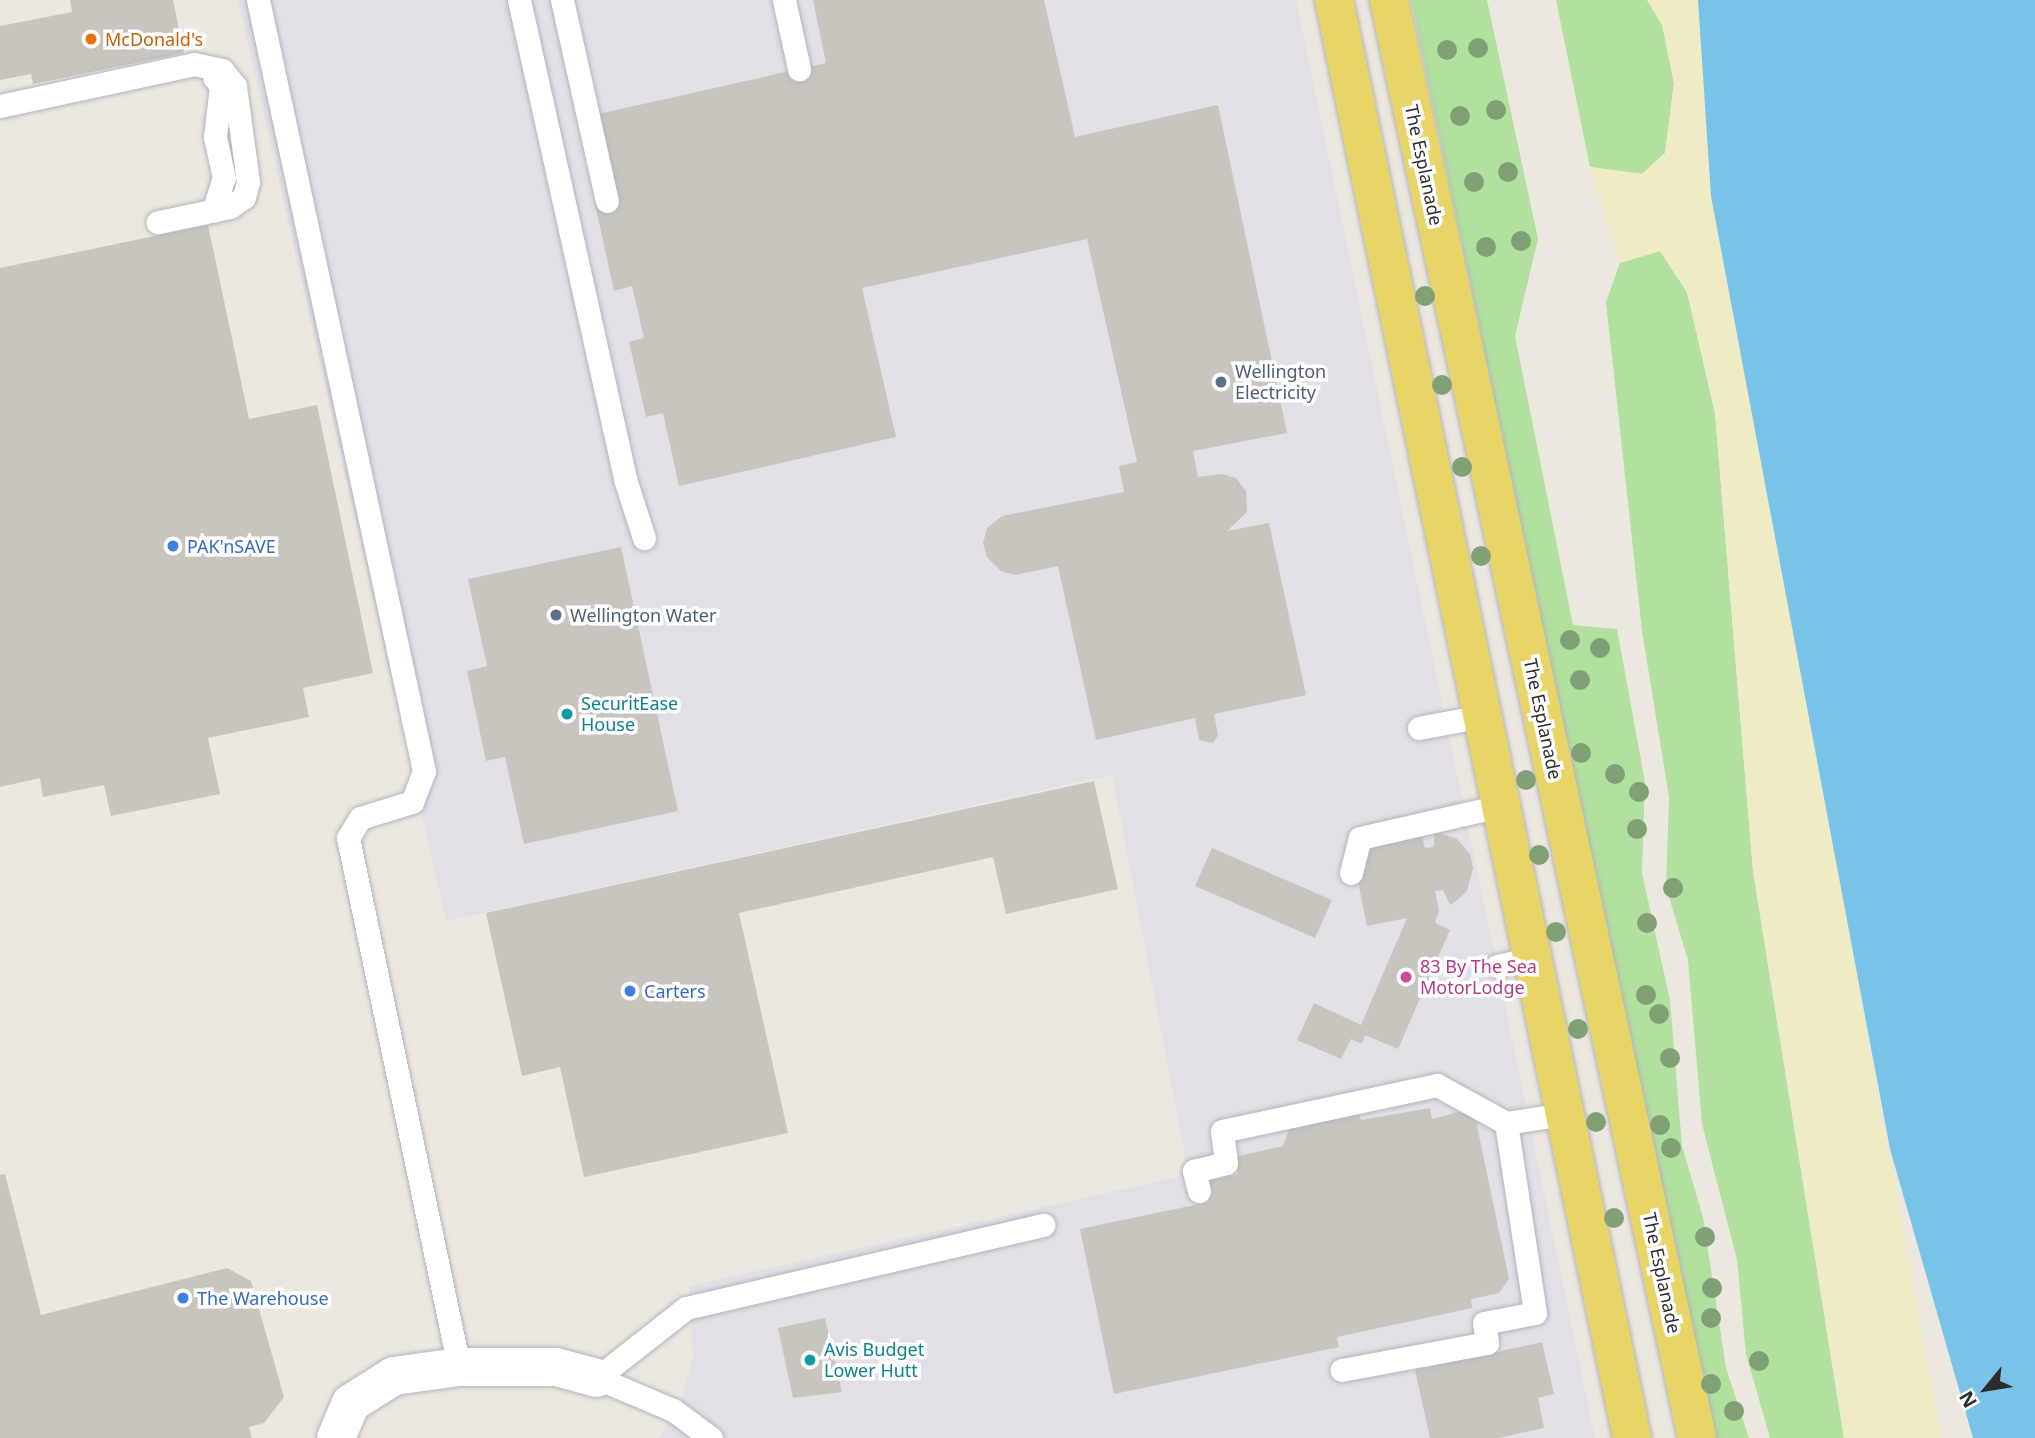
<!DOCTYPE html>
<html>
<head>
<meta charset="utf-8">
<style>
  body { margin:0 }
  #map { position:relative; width:2035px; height:1438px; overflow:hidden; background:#ede8df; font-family:"Noto Sans",sans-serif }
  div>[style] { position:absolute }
  .industrial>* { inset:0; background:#e2dfe6 }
  .green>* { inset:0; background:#b1e09f }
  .sand>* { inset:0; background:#efecc5 }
  .water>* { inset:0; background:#79c2e8 }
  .building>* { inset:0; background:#c8c5bf }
  .roads { filter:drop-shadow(0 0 2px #b3b4be) drop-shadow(0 0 2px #b3b4be) }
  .lane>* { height:23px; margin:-11.5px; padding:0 11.5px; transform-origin:11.5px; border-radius:11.5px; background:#fff }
  .street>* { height:38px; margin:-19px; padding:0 19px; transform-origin:19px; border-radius:19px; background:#fff }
  .primary>* { height:38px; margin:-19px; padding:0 19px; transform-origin:19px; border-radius:19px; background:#e9d468 }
  .trees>* { width:20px; height:20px; margin:-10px; border-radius:50%; background:#81a075 }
  .dots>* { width:19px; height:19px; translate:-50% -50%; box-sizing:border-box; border:4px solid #fff; border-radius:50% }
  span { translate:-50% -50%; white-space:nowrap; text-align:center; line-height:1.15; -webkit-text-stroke:7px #fff; paint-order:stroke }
  .food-label { font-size:18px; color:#c56008 }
  .left { translate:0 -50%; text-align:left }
  .street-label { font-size:18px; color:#2c2c2c }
  .service-label { font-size:18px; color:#4e5e75 }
  .shop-label { font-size:18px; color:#366cbe }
  .culture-label { font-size:18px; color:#0d838f }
  .hotel-label { font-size:18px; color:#b23c85 }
  .north { position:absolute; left:1951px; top:1354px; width:70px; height:70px; -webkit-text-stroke:5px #fff; paint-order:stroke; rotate:240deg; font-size:19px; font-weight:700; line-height:28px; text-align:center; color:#2c2c2c }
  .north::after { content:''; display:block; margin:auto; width:24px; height:32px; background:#2c2c2c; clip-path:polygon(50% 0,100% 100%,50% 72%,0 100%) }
</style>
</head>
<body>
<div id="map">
  <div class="industrial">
    <i style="clip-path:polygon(238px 0,1296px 0,1595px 1438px,658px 1438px,680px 1405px,693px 1356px,689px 1286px,1179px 1177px,1185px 1155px,1112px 775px,446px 921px)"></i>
  </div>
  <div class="green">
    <i style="clip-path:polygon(1411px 0,1487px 0,1538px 239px,1515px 336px,1573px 625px,1617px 629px,1645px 782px,1642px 873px,1670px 1000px,1682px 1146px,1703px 1217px,1726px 1368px,1749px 1438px,1712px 1438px)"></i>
    <i style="clip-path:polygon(1556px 0,1647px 0,1662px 24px,1674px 83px,1665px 153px,1642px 174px,1590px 167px)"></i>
    <i style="clip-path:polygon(1660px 251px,1687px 292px,1715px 413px,1753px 871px,1844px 1438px,1770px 1438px,1746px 1354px,1737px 1260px,1702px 1124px,1688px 960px,1666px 887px,1669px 797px,1642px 631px,1606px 302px,1620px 263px)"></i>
  </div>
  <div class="sand">
    <i style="clip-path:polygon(1647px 0,1707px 0,1786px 587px,1941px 1438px,1844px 1438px,1753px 871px,1715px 413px,1687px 292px,1660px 251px,1620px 263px,1590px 167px,1642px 174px,1665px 153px,1674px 83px,1662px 25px)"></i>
  </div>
  <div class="water">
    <i style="clip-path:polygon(1698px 0,2035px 0,2035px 1438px,1973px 1438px,1890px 1149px,1711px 196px)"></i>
  </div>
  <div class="building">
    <i style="clip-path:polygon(70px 0,173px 0,184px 53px,33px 84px,31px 74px,0 80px,0 26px,72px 12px)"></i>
    <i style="clip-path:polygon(813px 0,1044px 0,1075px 137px,1218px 105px,1287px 433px,1193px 451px,1198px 477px,1222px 474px,1236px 478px,1246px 491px,1247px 512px,1227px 531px,1269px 523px,1306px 695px,1214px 714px,1218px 735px,1213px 743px,1199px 740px,1195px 718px,1096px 740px,1058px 566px,1015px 575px,1001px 571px,987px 557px,983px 543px,987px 528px,1002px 516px,1124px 492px,1119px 466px,1137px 462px,1087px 239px,862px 288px,896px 437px,679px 486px,663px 413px,646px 417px,629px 342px,644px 338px,632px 286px,614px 291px,595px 204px,613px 200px,594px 115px,826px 63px)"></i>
    <i style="clip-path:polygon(208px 225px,249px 419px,317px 405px,373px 673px,303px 688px,309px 717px,208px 738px,220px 794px,111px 816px,104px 785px,43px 797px,40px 778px,0 787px,0 268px)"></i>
    <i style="clip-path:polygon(621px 547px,678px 811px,524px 844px,505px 757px,486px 761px,467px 671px,487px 666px,468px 579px)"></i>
    <i style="clip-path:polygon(1094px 781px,1118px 889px,1006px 914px,993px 857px,739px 913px,788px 1133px,584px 1177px,560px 1067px,522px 1076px,486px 913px)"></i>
    <i style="clip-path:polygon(1420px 829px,1425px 848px,1434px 847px,1434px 831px,1457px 839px,1470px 854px,1473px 868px,1467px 891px,1457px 900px,1450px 905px,1443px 890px,1435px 891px,1439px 910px,1435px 923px,1450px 930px,1398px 1049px,1365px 1035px,1362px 1044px,1351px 1039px,1341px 1059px,1297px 1040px,1314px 1003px,1361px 1025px,1407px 918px,1367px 926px,1356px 872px,1374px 844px)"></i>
    <i style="clip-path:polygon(1212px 848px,1332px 900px,1315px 938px,1195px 886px)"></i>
    <i style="clip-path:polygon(1357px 1108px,1361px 1120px,1430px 1108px,1432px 1119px,1462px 1111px,1476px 1121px,1509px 1279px,1499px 1293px,1471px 1299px,1472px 1308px,1337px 1337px,1339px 1347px,1114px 1394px,1080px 1229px,1209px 1202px,1206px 1182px,1238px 1174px,1234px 1157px,1283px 1146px,1291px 1123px)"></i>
    <i style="clip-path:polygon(5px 1174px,41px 1315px,227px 1268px,251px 1281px,284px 1397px,264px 1423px,249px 1427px,252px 1438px,0 1438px,0 1175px)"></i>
    <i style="clip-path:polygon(825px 1318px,842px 1392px,793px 1398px,778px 1328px)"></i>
    <i style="clip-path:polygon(1542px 1342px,1554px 1394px,1538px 1398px,1544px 1428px,1498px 1438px,1430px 1438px,1415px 1370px)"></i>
  </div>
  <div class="roads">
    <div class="lane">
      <i style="left:258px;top:0;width:789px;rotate:77.85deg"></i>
      <i style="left:424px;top:771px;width:33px;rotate:111deg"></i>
      <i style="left:412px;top:802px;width:54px;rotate:162.9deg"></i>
      <i style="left:360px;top:818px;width:23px;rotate:121deg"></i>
      <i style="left:348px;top:838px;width:541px;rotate:78.15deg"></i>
      <i style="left:519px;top:0;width:494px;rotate:77.5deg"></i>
      <i style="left:626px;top:482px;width:59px;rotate:72.2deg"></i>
      <i style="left:562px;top:0;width:206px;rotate:77.4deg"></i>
      <i style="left:784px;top:0;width:71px;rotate:77.7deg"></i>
      <i style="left:0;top:106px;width:198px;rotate:-12.2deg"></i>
      <i style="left:194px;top:64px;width:29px;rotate:12deg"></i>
      <i style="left:222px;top:70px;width:21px;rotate:51deg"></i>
      <i style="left:235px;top:86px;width:97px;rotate:82.3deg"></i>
      <i style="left:248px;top:182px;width:16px;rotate:105deg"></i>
      <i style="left:244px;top:197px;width:17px;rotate:144deg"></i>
      <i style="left:230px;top:207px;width:74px;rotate:168.2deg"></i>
      <i style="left:213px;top:211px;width:35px;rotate:-72deg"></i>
      <i style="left:224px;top:178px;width:42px;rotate:-102.4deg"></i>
      <i style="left:215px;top:137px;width:51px;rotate:-83.3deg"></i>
      <i style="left:221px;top:86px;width:11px;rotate:-128deg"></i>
      <i style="left:1419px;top:728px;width:64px;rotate:-10.8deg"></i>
      <i style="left:1351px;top:873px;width:36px;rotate:-76deg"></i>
      <i style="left:1360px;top:838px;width:144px;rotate:-12.9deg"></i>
      <i style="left:1497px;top:966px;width:36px;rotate:-13deg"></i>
      <i style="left:1506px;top:1123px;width:59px;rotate:-8.8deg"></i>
      <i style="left:1199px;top:1191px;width:21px;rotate:-104deg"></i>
      <i style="left:1194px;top:1171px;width:33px;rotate:-14deg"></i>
      <i style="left:1226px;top:1163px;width:32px;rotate:-97deg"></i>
      <i style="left:1222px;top:1131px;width:220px;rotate:-12.1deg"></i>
      <i style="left:1437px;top:1085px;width:79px;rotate:28.8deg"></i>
      <i style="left:1506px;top:1123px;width:192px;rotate:81.3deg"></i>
      <i style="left:1535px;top:1313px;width:52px;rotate:168.9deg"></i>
      <i style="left:1484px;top:1323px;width:20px;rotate:81deg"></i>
      <i style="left:1487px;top:1343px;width:148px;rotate:169.5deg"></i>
      <i style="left:711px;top:1438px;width:47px;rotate:-143.6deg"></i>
      <i style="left:673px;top:1410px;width:82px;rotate:-157.2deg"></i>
      <i style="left:597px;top:1378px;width:113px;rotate:-38.2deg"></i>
      <i style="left:686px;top:1308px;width:367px;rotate:-13.1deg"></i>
    </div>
    <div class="street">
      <i style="left:336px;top:1438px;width:38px;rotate:-67deg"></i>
      <i style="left:351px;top:1403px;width:51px;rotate:-32.1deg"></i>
      <i style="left:394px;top:1376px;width:66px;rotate:-7.9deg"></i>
      <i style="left:459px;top:1367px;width:97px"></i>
      <i style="left:556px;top:1367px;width:42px;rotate:15deg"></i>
    </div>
    <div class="primary">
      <i style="left:1334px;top:0;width:1469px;rotate:78.29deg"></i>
      <i style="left:1389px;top:0;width:1471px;rotate:77.91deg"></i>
    </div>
  </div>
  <div class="trees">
    <i style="left:1478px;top:48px"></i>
    <i style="left:1447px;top:50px"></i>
    <i style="left:1496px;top:110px"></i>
    <i style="left:1460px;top:116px"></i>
    <i style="left:1508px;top:172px"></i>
    <i style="left:1474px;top:182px"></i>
    <i style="left:1521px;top:241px"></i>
    <i style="left:1486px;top:247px"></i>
    <i style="left:1425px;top:296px"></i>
    <i style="left:1442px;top:385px"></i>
    <i style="left:1462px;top:467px"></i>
    <i style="left:1481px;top:556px"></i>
    <i style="left:1570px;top:640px"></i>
    <i style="left:1600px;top:648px"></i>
    <i style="left:1580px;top:680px"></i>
    <i style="left:1581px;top:753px"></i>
    <i style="left:1615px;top:774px"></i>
    <i style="left:1526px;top:780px"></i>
    <i style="left:1639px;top:792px"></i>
    <i style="left:1637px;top:829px"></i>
    <i style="left:1539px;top:855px"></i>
    <i style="left:1673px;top:888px"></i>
    <i style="left:1647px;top:923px"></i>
    <i style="left:1556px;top:932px"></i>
    <i style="left:1646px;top:995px"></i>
    <i style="left:1659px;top:1014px"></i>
    <i style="left:1578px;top:1029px"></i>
    <i style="left:1670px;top:1058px"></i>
    <i style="left:1596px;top:1122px"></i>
    <i style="left:1660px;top:1125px"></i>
    <i style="left:1671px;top:1148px"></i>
    <i style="left:1614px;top:1218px"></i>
    <i style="left:1705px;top:1237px"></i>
    <i style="left:1712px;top:1288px"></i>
    <i style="left:1711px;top:1318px"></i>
    <i style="left:1759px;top:1361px"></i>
    <i style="left:1711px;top:1384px"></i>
    <i style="left:1734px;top:1411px"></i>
  </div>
  <div class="dots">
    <i style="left:91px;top:39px;background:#e8710a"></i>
    <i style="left:1221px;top:382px;background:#5c6f8a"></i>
    <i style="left:173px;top:546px;background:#3f7fe0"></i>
    <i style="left:556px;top:615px;background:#5c6f8a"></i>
    <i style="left:567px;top:714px;background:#0f9aa8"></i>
    <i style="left:1406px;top:977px;background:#d1479c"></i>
    <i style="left:630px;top:991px;background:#3f7fe0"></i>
    <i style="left:183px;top:1298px;background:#3f7fe0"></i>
    <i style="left:810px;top:1360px;background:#0f9aa8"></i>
  </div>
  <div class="food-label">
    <span class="left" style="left:105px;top:39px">McDonald's</span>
  </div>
  <div class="street-label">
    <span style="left:1424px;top:165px;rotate:78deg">The Esplanade</span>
    <span style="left:1543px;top:719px;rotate:78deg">The Esplanade</span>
    <span style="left:1662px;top:1273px;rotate:78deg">The Esplanade</span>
  </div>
  <div class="service-label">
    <span class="left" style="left:1235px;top:382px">Wellington<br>Electricity</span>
    <span class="left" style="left:570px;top:615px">Wellington Water</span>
  </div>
  <div class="shop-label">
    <span class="left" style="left:187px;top:546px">PAK'nSAVE</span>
    <span class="left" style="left:644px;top:991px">Carters</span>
    <span class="left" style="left:197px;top:1298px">The Warehouse</span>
  </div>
  <div class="culture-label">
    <span class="left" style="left:581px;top:714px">SecuritEase<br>House</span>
    <span class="left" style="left:824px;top:1360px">Avis Budget<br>Lower Hutt</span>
  </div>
  <div class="hotel-label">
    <span class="left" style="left:1420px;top:977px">83 By The Sea<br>MotorLodge</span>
  </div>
  <div class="north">N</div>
</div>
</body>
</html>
